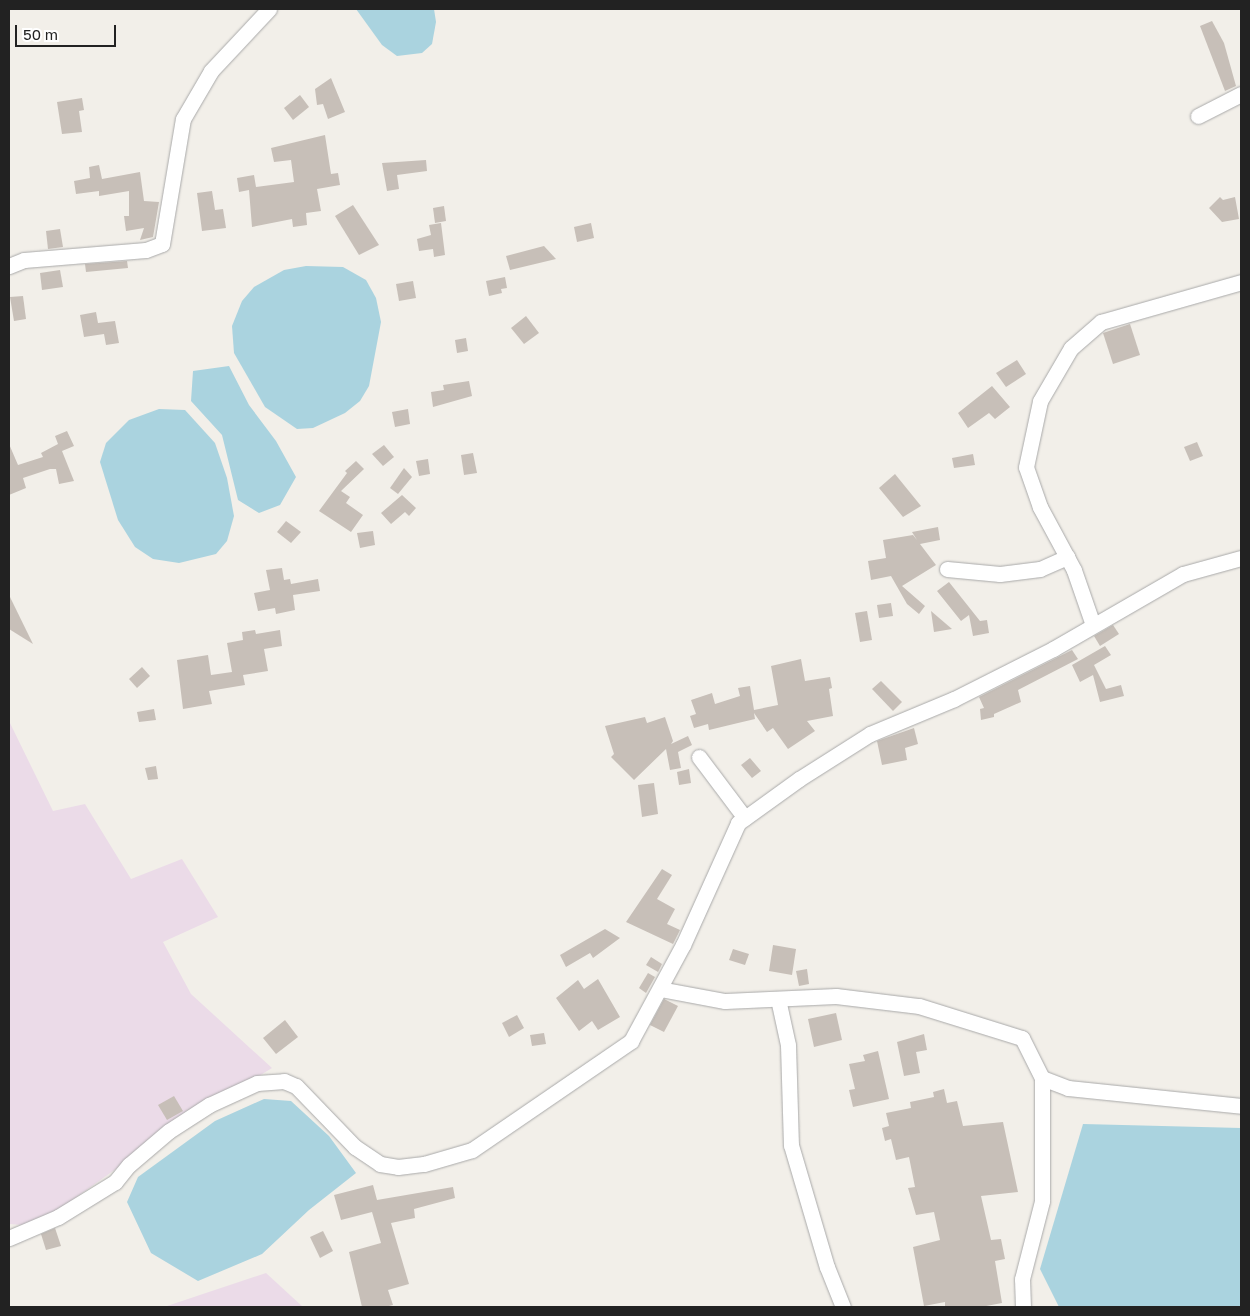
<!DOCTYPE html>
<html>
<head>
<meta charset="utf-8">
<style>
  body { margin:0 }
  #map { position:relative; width:1250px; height:1316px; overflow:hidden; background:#f2efe9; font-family:"Golos Text",sans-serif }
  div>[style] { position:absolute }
  .industrial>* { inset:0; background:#ebdbe8 }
  .water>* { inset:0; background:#aad3df }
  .building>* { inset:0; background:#c7bfb8 }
  .roads { filter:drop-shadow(0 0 1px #a9a9a9) drop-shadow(0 0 1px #a9a9a9) }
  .minor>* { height:15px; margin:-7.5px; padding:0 7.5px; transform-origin:7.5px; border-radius:7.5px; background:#fff }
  span { translate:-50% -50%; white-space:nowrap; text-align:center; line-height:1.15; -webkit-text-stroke:4px #fff; paint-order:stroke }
  .frame { position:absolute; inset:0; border:10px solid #222; pointer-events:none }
  .scale { position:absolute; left:15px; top:25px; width:101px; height:22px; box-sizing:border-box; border:2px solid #222; border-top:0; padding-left:6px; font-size:15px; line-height:18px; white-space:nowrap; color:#222; -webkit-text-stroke:4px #fff; paint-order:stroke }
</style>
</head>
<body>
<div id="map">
  <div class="industrial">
    <i style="clip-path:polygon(9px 721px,53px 811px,85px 804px,131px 879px,182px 859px,218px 917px,163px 942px,191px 994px,272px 1068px,169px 1131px,36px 1226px,9px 1224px)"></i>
    <i style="clip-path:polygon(266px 1273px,303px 1307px,164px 1307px)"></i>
  </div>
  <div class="water">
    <i style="clip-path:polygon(356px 9px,434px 9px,436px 22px,432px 44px,422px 53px,397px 56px,382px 45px)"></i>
    <i style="clip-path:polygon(306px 266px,343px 267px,366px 280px,376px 298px,381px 322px,369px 386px,360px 401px,345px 413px,313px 428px,297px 429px,265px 407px,234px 353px,232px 326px,242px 301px,254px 287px,284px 270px)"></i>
    <i style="clip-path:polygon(229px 366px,249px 405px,276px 441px,296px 477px,280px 505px,259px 513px,238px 500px,222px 435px,191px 401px,193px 371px)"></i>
    <i style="clip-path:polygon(159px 409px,185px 410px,215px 443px,227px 478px,234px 516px,227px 541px,216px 554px,179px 563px,153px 559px,135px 547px,118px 520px,100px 462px,106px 443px,129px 420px)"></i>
    <i style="clip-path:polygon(264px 1099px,291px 1101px,329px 1136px,356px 1173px,309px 1210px,262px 1254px,198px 1281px,151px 1253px,127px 1202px,138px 1177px,215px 1121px)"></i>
    <i style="clip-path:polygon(1083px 1124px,1241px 1128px,1241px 1307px,1059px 1307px,1040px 1269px)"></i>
  </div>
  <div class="building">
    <i style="clip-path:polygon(1212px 21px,1224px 43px,1236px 86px,1225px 91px,1200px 26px)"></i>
    <i style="clip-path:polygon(331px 78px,345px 112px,328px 119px,323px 104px,317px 105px,315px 89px)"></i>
    <i style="clip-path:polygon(300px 95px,309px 107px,293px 120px,284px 108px)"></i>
    <i style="clip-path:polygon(82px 98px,84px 110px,79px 111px,82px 132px,62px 134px,57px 102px)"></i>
    <i style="clip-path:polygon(325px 135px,331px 174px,338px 173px,340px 185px,317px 189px,321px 211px,306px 213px,307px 225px,293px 227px,292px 219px,252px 227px,249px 190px,239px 192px,237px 178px,254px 175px,256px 187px,294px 182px,291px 160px,274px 162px,271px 148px)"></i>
    <i style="clip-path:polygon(426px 160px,427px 171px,397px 175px,399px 189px,387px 191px,382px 163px)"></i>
    <i style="clip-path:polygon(99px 165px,102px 179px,140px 172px,144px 201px,159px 202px,153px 237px,140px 240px,144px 228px,126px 231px,124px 216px,129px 216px,129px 191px,99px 196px,99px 191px,76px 194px,74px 181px,90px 178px,89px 167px)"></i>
    <i style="clip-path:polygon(212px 191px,215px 210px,223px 209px,226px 228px,202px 231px,197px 193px)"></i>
    <i style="clip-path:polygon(1220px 197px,1223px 200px,1235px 197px,1239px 219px,1222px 222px,1209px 208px)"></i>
    <i style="clip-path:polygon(353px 205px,379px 245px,359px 255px,335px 216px)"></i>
    <i style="clip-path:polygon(444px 206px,446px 221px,435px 223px,433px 208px)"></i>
    <i style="clip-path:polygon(441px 223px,445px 255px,434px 257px,433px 249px,419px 251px,417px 239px,431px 235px,429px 225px)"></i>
    <i style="clip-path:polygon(591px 223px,594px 238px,577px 242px,574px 227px)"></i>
    <i style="clip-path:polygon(60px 229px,63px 247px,48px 249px,46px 231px)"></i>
    <i style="clip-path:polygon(544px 246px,556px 259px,510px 270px,506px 256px)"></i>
    <i style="clip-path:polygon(127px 261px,128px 268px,86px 272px,85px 264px)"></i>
    <i style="clip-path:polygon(60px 270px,63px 287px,42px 290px,40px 273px)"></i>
    <i style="clip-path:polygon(505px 277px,507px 288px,501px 289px,502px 293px,489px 296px,486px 281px)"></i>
    <i style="clip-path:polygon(413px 281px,416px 298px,399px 301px,396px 284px)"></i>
    <i style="clip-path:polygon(23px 296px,26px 319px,14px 321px,10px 297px)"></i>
    <i style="clip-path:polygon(96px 312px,98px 323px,115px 321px,119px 343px,106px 345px,104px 334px,84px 337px,80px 315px)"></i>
    <i style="clip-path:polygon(526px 316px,539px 333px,524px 344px,511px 328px)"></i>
    <i style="clip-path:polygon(1130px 324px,1140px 355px,1113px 364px,1103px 333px)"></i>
    <i style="clip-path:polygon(466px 338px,468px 351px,457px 353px,455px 340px)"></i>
    <i style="clip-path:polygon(1017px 360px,1026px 374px,1006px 387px,996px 373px)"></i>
    <i style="clip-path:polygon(469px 381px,472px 396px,433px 407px,431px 392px,444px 390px,443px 385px)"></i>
    <i style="clip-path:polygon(992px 386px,1010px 407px,995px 419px,989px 413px,968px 428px,958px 413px)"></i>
    <i style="clip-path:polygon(408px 409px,410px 424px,395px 427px,392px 412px)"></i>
    <i style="clip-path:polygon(67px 431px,74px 446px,62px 451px,74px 481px,59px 484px,56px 469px,50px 469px,23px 478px,26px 488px,9px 495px,9px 444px,18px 465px,43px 457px,41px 453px,58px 444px,55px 436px)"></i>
    <i style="clip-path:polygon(1197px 442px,1203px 456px,1190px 461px,1184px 447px)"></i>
    <i style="clip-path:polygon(384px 445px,394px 457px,383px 466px,372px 454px)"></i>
    <i style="clip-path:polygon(473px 453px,477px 473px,464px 475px,461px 455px)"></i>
    <i style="clip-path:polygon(973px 454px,975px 465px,954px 468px,952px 458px)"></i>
    <i style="clip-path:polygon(428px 459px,430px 474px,419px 476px,416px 461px)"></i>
    <i style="clip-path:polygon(356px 461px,364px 469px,341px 491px,350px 497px,346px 503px,363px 515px,351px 532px,319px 511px,347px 473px,345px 471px)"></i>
    <i style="clip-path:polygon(404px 468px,412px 477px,398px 494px,390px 488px)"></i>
    <i style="clip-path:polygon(895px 474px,921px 506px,903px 517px,879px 488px)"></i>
    <i style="clip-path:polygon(402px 495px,416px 508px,409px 516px,405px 512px,391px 524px,381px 513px)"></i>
    <i style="clip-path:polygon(286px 521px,301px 532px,291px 543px,277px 532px)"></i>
    <i style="clip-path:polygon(938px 527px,940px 540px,920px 544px,936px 565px,902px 586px,925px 606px,919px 614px,907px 604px,891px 576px,871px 580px,868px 561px,886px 558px,883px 540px,913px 535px,917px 540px,912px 532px)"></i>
    <i style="clip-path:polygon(373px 531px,375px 545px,360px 548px,357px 533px)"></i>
    <i style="clip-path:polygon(282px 568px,284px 580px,290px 579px,291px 584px,318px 579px,320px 591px,293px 595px,295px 610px,276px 614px,275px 608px,258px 611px,254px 593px,270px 590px,266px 570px)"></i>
    <i style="clip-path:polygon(949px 582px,980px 621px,987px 620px,989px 633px,973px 636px,969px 615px,961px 621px,937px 591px)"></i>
    <i style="clip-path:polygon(9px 595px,33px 644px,9px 629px)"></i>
    <i style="clip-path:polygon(891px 603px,893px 616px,879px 618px,877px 605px)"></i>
    <i style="clip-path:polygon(867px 611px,872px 640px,860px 642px,855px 613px)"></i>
    <i style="clip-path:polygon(931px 611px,952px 629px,934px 632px)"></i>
    <i style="clip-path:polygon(1113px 625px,1119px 634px,1100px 646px,1094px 636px)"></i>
    <i style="clip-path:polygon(255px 630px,256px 634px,280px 630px,282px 646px,264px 649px,268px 671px,243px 675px,245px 685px,209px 691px,212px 704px,183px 709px,177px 660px,208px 655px,211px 675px,232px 672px,227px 643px,243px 640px,242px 632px)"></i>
    <i style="clip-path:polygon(1105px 646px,1111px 655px,1094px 665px,1106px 689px,1121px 685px,1124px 696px,1100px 702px,1093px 675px,1080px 682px,1072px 665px)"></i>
    <i style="clip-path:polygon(1072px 650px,1078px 659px,1018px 690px,1021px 702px,994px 714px,994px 717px,981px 720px,980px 709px,984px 708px,979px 697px)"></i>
    <i style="clip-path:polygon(801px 659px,805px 681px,830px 677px,832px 688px,829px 689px,833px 716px,807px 721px,815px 731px,788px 749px,773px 728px,767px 732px,754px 713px,755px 719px,738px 723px,709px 730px,708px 724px,694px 728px,690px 716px,696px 714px,691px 700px,712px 693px,715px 704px,740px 696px,738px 688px,750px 686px,754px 710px,778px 705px,771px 666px)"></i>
    <i style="clip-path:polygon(142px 667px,150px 676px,137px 688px,129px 679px)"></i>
    <i style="clip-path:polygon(881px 681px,902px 702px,893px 711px,872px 689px)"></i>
    <i style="clip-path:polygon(154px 709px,156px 720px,139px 722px,137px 712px)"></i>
    <i style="clip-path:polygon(645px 717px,647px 723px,665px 717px,673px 741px,671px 744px,688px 736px,692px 745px,678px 752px,681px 768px,670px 770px,666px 749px,634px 780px,611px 757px,614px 754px,605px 726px)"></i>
    <i style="clip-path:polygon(914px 728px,918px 744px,905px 748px,907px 760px,882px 765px,877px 741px)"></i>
    <i style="clip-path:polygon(750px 758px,761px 771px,752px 778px,741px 765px)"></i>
    <i style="clip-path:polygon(156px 766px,158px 779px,148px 780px,145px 768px)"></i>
    <i style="clip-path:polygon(689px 769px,691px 783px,679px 785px,677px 772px)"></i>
    <i style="clip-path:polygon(654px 783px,658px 814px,642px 817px,638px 785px)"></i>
    <i style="clip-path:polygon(662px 869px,672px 875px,657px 899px,675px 909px,667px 924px,680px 930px,673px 944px,626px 922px)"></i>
    <i style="clip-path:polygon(605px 929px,620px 938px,593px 958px,590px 953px,566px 967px,560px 955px)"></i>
    <i style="clip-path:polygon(773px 945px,796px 949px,792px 975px,769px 971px)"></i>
    <i style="clip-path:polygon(733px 949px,749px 954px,745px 965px,729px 960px)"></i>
    <i style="clip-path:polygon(651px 957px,662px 964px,658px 972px,646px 965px)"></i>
    <i style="clip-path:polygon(807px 969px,809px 984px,799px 986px,796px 971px)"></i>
    <i style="clip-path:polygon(648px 973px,655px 977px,646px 993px,639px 988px)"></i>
    <i style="clip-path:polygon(598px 979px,620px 1017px,598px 1030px,592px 1021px,579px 1031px,556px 998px,578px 980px,584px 989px)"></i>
    <i style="clip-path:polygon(664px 999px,678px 1006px,664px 1032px,650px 1025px)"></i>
    <i style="clip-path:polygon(836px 1013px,842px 1040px,814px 1047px,808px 1019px)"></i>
    <i style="clip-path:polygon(517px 1015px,524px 1028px,509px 1037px,502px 1023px)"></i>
    <i style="clip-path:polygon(285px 1020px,298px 1037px,276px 1054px,263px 1038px)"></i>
    <i style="clip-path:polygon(544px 1033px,546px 1044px,532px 1046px,530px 1035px)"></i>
    <i style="clip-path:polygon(924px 1034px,927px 1050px,916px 1052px,920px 1073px,904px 1076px,897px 1042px)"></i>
    <i style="clip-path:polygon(878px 1051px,889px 1099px,853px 1107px,849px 1090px,855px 1089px,849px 1064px,865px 1061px,863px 1055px)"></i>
    <i style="clip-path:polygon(944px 1089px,947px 1103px,957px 1101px,963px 1126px,1003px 1122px,1018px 1192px,981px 1196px,991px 1240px,1001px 1239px,1005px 1259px,995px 1261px,1002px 1303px,981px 1307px,945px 1307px,945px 1302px,924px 1306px,913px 1247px,940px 1240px,934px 1212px,916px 1215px,908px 1188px,915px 1187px,909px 1157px,896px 1160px,891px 1139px,885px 1141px,882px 1128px,889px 1126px,886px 1113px,911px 1108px,910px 1102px,934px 1097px,933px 1092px)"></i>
    <i style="clip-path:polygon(174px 1096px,183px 1111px,167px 1120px,158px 1105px)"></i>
    <i style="clip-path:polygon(373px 1185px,377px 1200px,453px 1187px,455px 1198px,414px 1209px,415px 1218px,391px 1223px,409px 1284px,388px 1290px,393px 1305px,385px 1307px,362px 1307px,349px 1252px,381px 1243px,372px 1212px,341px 1220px,334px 1195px)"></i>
    <i style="clip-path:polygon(55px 1228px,61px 1246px,46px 1250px,41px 1234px)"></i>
    <i style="clip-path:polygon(323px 1231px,333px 1251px,320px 1258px,310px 1237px)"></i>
  </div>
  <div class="roads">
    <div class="minor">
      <i style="left:1198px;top:116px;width:48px;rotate:-27.1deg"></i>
      <i style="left:9px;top:266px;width:16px;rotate:-22deg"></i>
      <i style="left:24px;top:260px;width:122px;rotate:-4.7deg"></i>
      <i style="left:146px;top:250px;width:17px;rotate:-21deg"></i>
      <i style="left:162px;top:244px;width:127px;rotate:-80.5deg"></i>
      <i style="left:183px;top:119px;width:56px;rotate:-59.7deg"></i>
      <i style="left:211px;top:71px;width:85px;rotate:-46.9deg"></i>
      <i style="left:947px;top:569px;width:53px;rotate:5.4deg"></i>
      <i style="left:1000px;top:574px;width:40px;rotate:-7.1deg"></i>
      <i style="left:1040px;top:569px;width:30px;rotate:-24deg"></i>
      <i style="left:1093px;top:625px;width:58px;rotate:-109.1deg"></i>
      <i style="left:1074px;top:570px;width:72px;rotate:-118.4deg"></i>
      <i style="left:1040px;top:507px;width:42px;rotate:-109.3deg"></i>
      <i style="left:1026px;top:467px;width:67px;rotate:-78deg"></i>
      <i style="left:1040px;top:401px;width:61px;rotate:-59.7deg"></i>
      <i style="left:1071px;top:348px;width:40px;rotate:-41deg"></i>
      <i style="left:1101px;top:322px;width:146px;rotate:-15.9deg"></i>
      <i style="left:699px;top:757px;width:76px;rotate:53deg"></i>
      <i style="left:660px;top:989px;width:66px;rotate:10.5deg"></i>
      <i style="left:725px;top:1001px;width:111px;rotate:-2.6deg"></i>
      <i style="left:836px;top:996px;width:84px;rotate:6.9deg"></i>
      <i style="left:919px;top:1006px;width:108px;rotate:17.3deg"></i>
      <i style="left:1022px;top:1038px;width:45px;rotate:63.4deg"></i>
      <i style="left:1042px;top:1078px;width:28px;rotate:21deg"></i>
      <i style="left:1068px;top:1088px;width:174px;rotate:5.9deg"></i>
      <i style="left:778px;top:999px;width:47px;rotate:77.7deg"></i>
      <i style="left:788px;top:1045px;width:100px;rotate:88.3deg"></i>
      <i style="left:791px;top:1145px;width:127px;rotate:73.6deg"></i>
      <i style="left:827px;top:1267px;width:43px;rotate:68.2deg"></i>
      <i style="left:9px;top:1238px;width:53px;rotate:-23.2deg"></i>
      <i style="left:58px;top:1217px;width:67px;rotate:-31.6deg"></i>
      <i style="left:115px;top:1182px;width:22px;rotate:-51deg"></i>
      <i style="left:129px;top:1165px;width:52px;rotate:-40.4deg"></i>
      <i style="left:169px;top:1131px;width:48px;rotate:-33deg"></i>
      <i style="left:209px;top:1105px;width:53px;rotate:-24.6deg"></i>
      <i style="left:257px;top:1083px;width:27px;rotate:-4deg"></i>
      <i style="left:284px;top:1081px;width:13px;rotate:23deg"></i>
      <i style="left:296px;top:1086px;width:85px;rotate:46deg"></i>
      <i style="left:355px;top:1147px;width:30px;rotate:34deg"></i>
      <i style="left:380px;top:1164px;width:18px;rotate:9deg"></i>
      <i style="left:398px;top:1167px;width:26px;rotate:-7deg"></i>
      <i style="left:424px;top:1164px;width:50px;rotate:-16.3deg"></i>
      <i style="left:472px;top:1150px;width:193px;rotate:-34.4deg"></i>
      <i style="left:631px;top:1041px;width:109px;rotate:-61.6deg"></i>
      <i style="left:683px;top:945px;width:134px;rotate:-65.7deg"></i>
      <i style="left:738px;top:823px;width:75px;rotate:-35.8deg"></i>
      <i style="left:799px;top:779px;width:84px;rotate:-32.4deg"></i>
      <i style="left:870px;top:734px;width:91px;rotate:-22.6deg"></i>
      <i style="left:954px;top:699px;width:111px;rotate:-26.8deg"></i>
      <i style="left:1053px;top:649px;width:150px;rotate:-30deg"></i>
      <i style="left:1183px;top:574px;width:60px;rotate:-15.4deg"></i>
      <i style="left:1023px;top:1307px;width:28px;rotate:-92deg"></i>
      <i style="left:1022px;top:1279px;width:81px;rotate:-75.6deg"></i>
      <i style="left:1042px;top:1201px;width:123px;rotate:-90deg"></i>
    </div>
  </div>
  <div class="frame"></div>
  <div class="scale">50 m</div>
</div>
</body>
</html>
